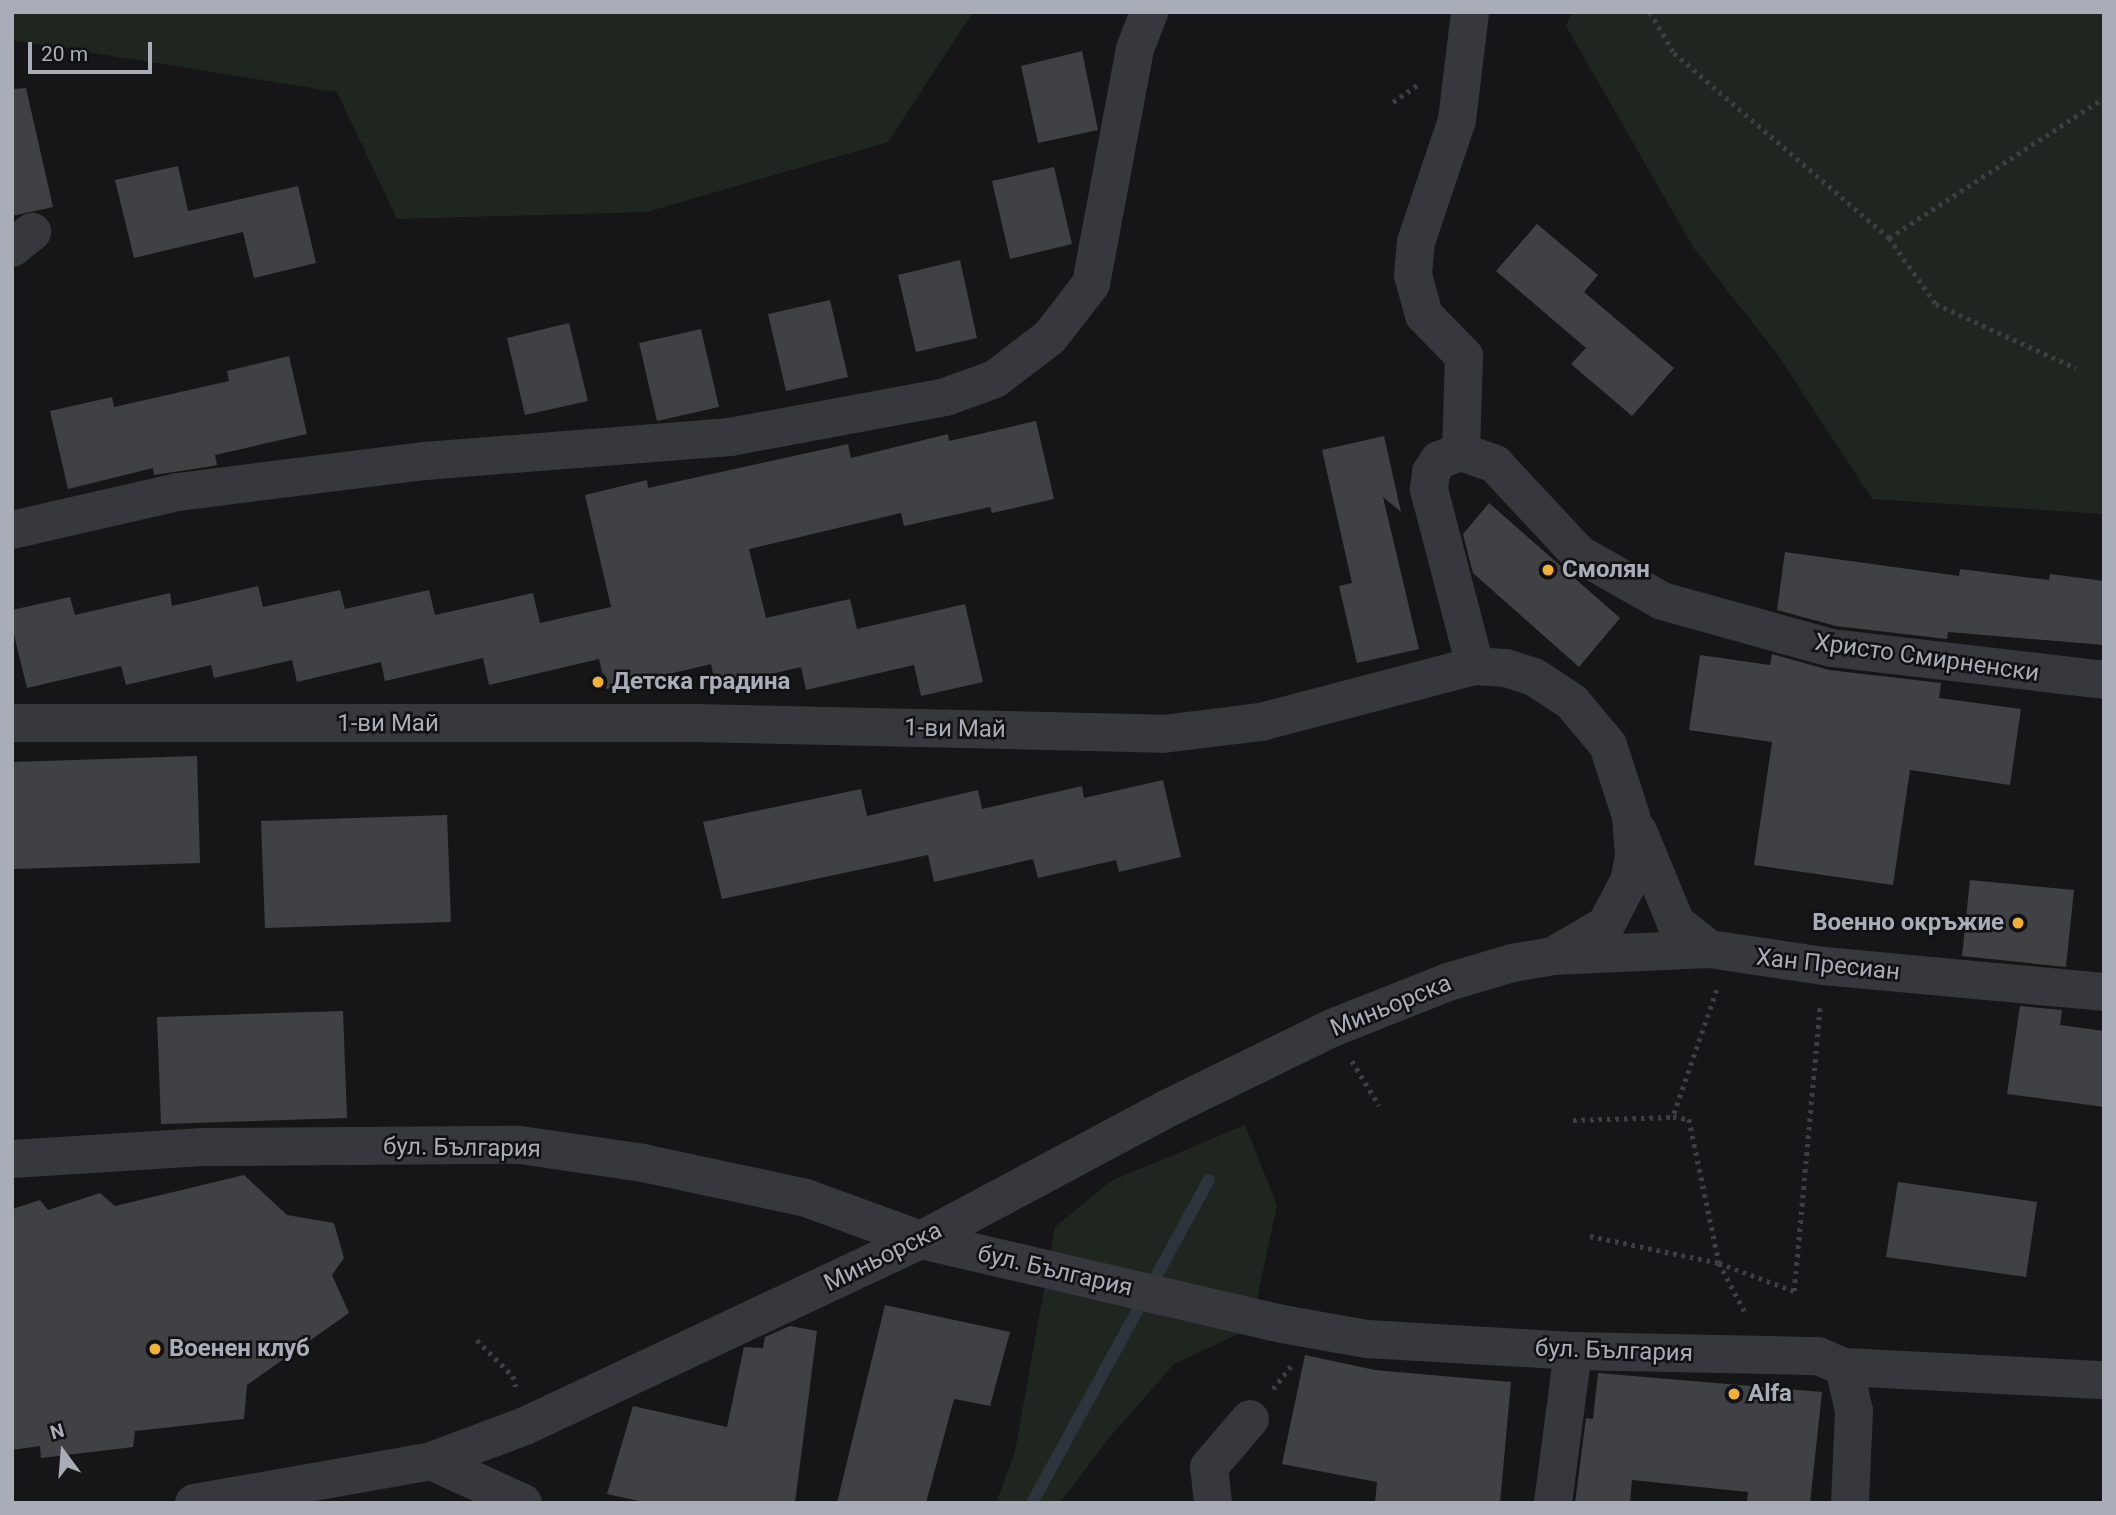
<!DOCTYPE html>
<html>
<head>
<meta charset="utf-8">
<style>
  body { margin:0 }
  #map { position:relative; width:2116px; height:1515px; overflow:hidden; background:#161618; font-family:Roboto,sans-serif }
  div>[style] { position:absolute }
  .green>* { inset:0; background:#1e261f }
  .stream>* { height:12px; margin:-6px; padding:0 6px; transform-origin:6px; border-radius:6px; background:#2c353c }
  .building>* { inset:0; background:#404145 }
  .path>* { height:4.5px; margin-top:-2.25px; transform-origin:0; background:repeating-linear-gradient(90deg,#3d3f44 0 3.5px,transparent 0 8.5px) }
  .minor>* { height:38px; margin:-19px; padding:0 19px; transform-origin:19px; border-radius:19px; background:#37383d }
  .dots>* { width:19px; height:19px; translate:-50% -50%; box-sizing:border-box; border:4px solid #111113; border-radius:50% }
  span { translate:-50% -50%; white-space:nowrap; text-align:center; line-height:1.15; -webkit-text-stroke:5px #111113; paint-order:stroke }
  .poi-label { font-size:24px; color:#a8adb8; font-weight:700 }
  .left { translate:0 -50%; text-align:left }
  .right { translate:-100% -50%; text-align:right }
  .street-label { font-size:24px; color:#a8adb8 }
  .frame { position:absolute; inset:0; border:14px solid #a8adb8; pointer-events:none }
  .north { position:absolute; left:28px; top:1417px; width:70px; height:70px; -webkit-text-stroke:5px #111113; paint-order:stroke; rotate:344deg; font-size:19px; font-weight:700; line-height:28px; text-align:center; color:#a8adb8 }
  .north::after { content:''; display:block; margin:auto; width:24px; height:32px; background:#a8adb8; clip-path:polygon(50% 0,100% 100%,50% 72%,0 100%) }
  .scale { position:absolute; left:28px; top:42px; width:124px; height:32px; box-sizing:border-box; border:4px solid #a8adb8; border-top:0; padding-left:9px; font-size:21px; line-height:24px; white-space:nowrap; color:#a8adb8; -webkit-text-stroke:5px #111113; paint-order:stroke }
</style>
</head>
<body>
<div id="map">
  <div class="green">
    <i style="clip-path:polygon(12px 12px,973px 12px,888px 142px,647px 212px,397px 219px,337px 92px,12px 40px)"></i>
    <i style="clip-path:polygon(1572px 12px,2104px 12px,2104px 514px,1872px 499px,1775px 351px,1693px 247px,1566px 26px)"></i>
    <i style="clip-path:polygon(1245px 1125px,1277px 1205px,1251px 1328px,1174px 1364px,1109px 1438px,1060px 1503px,996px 1503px,1015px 1452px,1055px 1227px,1111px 1181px)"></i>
  </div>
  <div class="stream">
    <i style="left:1032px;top:1503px;width:368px;rotate:-61.3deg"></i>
  </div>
  <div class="building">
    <i style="clip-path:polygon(1082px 51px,1098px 130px,1038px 143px,1021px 66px)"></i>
    <i style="clip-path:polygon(26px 88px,53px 207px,12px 216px,12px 89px)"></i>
    <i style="clip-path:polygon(178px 166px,188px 211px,298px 186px,316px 263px,254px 278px,243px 232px,134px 258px,115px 180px)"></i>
    <i style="clip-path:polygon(1054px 167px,1072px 244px,1010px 259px,992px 181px)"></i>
    <i style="clip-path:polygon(1537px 224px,1598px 275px,1584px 292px,1674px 368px,1632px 416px,1571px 364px,1586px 348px,1496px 271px)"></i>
    <i style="clip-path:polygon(960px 260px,977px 338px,916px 352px,898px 275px)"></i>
    <i style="clip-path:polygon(830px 300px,848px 377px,786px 391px,768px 314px)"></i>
    <i style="clip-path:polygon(569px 323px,588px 401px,525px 415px,507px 338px)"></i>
    <i style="clip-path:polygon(701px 329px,719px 407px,657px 421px,639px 343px)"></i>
    <i style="clip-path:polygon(289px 356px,307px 434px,215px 455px,217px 465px,213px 466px,154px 475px,153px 468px,68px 489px,50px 411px,112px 397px,114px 407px,229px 381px,227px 371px)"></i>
    <i style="clip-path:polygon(1036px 421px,1054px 499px,992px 513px,990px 507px,904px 526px,901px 513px,749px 549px,766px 618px,850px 599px,857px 629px,965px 604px,983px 682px,921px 696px,914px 665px,806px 690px,801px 667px,716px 687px,711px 664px,606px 689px,599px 659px,489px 685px,483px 658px,385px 681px,381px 662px,297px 682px,292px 660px,214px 678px,211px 665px,126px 685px,121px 666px,27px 688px,12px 627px,12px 610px,70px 597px,75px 615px,170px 593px,172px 606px,258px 586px,263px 607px,340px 590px,345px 609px,429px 590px,435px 615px,533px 593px,540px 623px,611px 607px,585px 495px,647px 480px,648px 488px,848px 444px,851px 458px,948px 434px,949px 441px)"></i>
    <i style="clip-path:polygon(1384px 436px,1401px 512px,1383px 497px,1419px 649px,1357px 663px,1339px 586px,1352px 583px,1322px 450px)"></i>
    <i style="clip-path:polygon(1489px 503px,1620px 618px,1579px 667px,1473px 573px,1463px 534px)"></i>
    <i style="clip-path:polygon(1785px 552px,1959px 576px,1960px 569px,2049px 580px,2050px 574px,2104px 581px,2104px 645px,1948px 632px,1947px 639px,1836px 626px,1777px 610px)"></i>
    <i style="clip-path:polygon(1772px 654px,1829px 670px,1941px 683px,1939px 698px,2021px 709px,2010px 785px,1910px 770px,1893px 885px,1754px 865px,1772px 742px,1689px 730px,1700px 655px,1770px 665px)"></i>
    <i style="clip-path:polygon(197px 756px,200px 863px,14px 869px,12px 762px)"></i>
    <i style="clip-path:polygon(1163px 780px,1181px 857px,1119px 872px,1116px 860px,1038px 878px,1033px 859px,934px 882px,928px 855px,722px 899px,703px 822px,861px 789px,867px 816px,978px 790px,982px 809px,1082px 786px,1084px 798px)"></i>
    <i style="clip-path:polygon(447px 815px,451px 922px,265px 928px,261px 821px)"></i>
    <i style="clip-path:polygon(1970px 880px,2074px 890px,2066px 967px,1962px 956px)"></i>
    <i style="clip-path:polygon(2020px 1006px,2062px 1010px,2060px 1025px,2104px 1031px,2104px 1107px,2007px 1094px)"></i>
    <i style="clip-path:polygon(343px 1011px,347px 1118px,161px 1124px,157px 1017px)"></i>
    <i style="clip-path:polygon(244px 1175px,287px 1215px,334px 1223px,344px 1258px,332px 1275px,349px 1313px,247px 1385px,244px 1419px,135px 1431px,133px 1447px,41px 1458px,40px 1446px,12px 1450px,12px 1209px,40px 1200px,48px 1210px,100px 1193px,115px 1206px)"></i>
    <i style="clip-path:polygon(1898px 1182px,2037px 1202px,2026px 1277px,1886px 1257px)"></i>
    <i style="clip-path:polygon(885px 1305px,1010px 1332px,990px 1406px,954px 1399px,926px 1503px,837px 1503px)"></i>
    <i style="clip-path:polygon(790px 1326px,817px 1331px,795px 1503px,648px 1503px,607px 1494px,633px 1406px,727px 1427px,744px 1347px,763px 1348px,765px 1337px)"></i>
    <i style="clip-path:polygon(1305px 1355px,1375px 1370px,1511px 1382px,1500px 1503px,1375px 1503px,1377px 1482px,1282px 1464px)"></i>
    <i style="clip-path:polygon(1598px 1373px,1822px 1392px,1810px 1503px,1747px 1503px,1748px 1492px,1632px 1480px,1630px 1503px,1575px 1503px,1586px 1418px,1593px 1419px)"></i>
  </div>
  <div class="path">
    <i style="left:1650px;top:12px;width:48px;rotate:59.7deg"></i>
    <i style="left:1674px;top:53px;width:284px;rotate:40.7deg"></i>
    <i style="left:1889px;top:238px;width:257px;rotate:-33.1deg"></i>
    <i style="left:1393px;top:102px;width:32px;rotate:-35deg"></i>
    <i style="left:1889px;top:238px;width:81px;rotate:54.5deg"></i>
    <i style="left:1936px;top:304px;width:154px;rotate:24.6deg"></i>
    <i style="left:1717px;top:990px;width:134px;rotate:109.1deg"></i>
    <i style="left:1673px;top:1117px;width:16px;rotate:7deg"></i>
    <i style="left:1689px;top:1119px;width:147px;rotate:78.2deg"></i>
    <i style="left:1719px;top:1263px;width:58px;rotate:62.1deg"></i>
    <i style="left:1352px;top:1061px;width:52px;rotate:58.5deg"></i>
    <i style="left:1573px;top:1120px;width:100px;rotate:-1.7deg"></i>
    <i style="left:1590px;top:1236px;width:132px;rotate:11.8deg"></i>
    <i style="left:1719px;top:1263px;width:80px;rotate:20.5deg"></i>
    <i style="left:1794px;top:1291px;width:287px;rotate:-84.8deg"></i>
    <i style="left:477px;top:1340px;width:51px;rotate:45deg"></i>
    <i style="left:513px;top:1376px;width:11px;rotate:75deg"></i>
    <i style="left:1273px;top:1389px;width:29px;rotate:-52deg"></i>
  </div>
  <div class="minor">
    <i style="left:12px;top:248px;width:26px;rotate:-39deg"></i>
    <i style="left:1461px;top:452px;width:96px;rotate:-88.2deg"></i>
    <i style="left:1464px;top:356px;width:57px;rotate:-134.3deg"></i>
    <i style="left:1424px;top:315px;width:41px;rotate:-105.4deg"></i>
    <i style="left:1413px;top:275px;width:33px;rotate:-85deg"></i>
    <i style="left:1416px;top:242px;width:129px;rotate:-71.4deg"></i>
    <i style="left:1457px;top:120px;width:109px;rotate:-83.1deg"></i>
    <i style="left:12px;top:530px;width:170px;rotate:-12.9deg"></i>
    <i style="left:178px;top:492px;width:249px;rotate:-7.2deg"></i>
    <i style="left:425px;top:461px;width:306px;rotate:-4.5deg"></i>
    <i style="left:730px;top:437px;width:219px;rotate:-10.5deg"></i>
    <i style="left:945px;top:397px;width:53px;rotate:-19.8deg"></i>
    <i style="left:995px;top:379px;width:69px;rotate:-37.4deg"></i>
    <i style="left:1050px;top:337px;width:67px;rotate:-52.3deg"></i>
    <i style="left:1091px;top:284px;width:239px;rotate:-79.4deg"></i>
    <i style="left:1135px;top:49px;width:40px;rotate:-69deg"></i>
    <i style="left:1475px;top:666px;width:183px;rotate:-104.6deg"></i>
    <i style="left:1429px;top:489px;width:17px;rotate:-83deg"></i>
    <i style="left:1431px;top:472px;width:14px;rotate:-56deg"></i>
    <i style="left:1439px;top:460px;width:23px;rotate:-20deg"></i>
    <i style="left:1461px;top:452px;width:36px;rotate:19deg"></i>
    <i style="left:1495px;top:464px;width:123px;rotate:47deg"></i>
    <i style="left:1579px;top:554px;width:95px;rotate:29.5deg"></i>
    <i style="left:1662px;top:601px;width:176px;rotate:15.5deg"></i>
    <i style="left:1832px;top:648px;width:274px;rotate:6.7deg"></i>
    <i style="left:12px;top:723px;width:682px"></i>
    <i style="left:694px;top:723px;width:469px;rotate:1.3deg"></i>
    <i style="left:1163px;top:734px;width:99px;rotate:-7deg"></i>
    <i style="left:1261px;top:722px;width:221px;rotate:-14.7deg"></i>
    <i style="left:1475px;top:666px;width:31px;rotate:4deg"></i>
    <i style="left:1506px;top:668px;width:29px;rotate:18deg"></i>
    <i style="left:1534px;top:677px;width:45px;rotate:33.3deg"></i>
    <i style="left:1572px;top:702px;width:56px;rotate:50.1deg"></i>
    <i style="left:1608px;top:745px;width:75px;rotate:72.1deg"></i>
    <i style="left:1631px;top:816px;width:40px;rotate:85.7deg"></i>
    <i style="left:1634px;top:856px;width:25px;rotate:101deg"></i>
    <i style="left:1629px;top:881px;width:50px;rotate:117.6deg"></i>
    <i style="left:1606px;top:925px;width:56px;rotate:149.7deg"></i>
    <i style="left:1638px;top:831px;width:100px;rotate:67.6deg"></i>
    <i style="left:1676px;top:923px;width:42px;rotate:38.2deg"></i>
    <i style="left:12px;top:1159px;width:191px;rotate:-3.6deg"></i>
    <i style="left:203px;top:1147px;width:317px;rotate:-0.4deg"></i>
    <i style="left:520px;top:1145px;width:124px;rotate:8.3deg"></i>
    <i style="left:643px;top:1163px;width:167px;rotate:12.1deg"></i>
    <i style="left:806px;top:1198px;width:122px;rotate:20.1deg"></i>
    <i style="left:921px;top:1240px;width:371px;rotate:13.1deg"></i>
    <i style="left:1282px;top:1324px;width:86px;rotate:10deg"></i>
    <i style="left:1367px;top:1339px;width:206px;rotate:3.3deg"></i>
    <i style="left:1573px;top:1351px;width:245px;rotate:1.2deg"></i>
    <i style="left:1818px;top:1356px;width:28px;rotate:23deg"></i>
    <i style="left:1844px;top:1367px;width:260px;rotate:2.9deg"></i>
    <i style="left:1844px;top:1367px;width:45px;rotate:77.2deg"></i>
    <i style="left:1854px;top:1411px;width:92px;rotate:92.5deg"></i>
    <i style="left:431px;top:1461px;width:101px;rotate:24.5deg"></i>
    <i style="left:194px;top:1503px;width:241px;rotate:-10deg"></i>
    <i style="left:431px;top:1461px;width:100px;rotate:-20.4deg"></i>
    <i style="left:525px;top:1426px;width:438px;rotate:-25.2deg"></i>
    <i style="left:921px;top:1240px;width:276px;rotate:-28.1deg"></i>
    <i style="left:1164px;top:1110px;width:187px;rotate:-26deg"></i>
    <i style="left:1332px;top:1028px;width:125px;rotate:-21.6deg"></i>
    <i style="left:1448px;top:982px;width:67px;rotate:-16.5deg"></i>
    <i style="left:1512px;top:963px;width:42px;rotate:-9.7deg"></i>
    <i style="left:1553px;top:956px;width:156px;rotate:-2.6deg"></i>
    <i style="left:1709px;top:949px;width:116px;rotate:8.4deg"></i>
    <i style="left:1824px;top:966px;width:281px;rotate:5.3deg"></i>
    <i style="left:1213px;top:1503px;width:36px;rotate:-96deg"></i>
    <i style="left:1209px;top:1467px;width:63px;rotate:-49.5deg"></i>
    <i style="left:1553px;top:1503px;width:153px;rotate:-82.5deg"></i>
  </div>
  <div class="dots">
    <i style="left:1548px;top:570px;background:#f2b134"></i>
    <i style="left:598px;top:682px;background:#f2b134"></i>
    <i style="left:2018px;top:923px;background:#f2b134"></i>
    <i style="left:155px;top:1349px;background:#f2b134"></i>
    <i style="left:1734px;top:1394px;background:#f2b134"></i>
  </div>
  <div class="poi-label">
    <span class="left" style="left:1562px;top:570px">Смолян</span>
    <span class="left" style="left:612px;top:682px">Детска градина</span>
    <span class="right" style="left:2004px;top:923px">Военно окръжие</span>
    <span class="left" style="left:169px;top:1349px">Военен клуб</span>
    <span class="left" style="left:1748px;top:1394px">Alfa</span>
  </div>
  <div class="street-label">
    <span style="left:1927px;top:658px;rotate:8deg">Христо Смирненски</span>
    <span style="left:388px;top:724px">1-ви Май</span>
    <span style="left:955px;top:729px;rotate:1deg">1-ви Май</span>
    <span style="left:1828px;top:965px;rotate:6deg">Хан Пресиан</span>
    <span style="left:1391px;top:1006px;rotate:-22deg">Миньорска</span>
    <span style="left:462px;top:1148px;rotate:1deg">бул. България</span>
    <span style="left:883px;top:1257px;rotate:-26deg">Миньорска</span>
    <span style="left:1055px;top:1271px;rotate:13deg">бул. България</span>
    <span style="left:1614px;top:1351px;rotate:2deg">бул. България</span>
  </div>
  <div class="frame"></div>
  <div class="north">N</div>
  <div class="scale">20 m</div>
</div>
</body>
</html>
